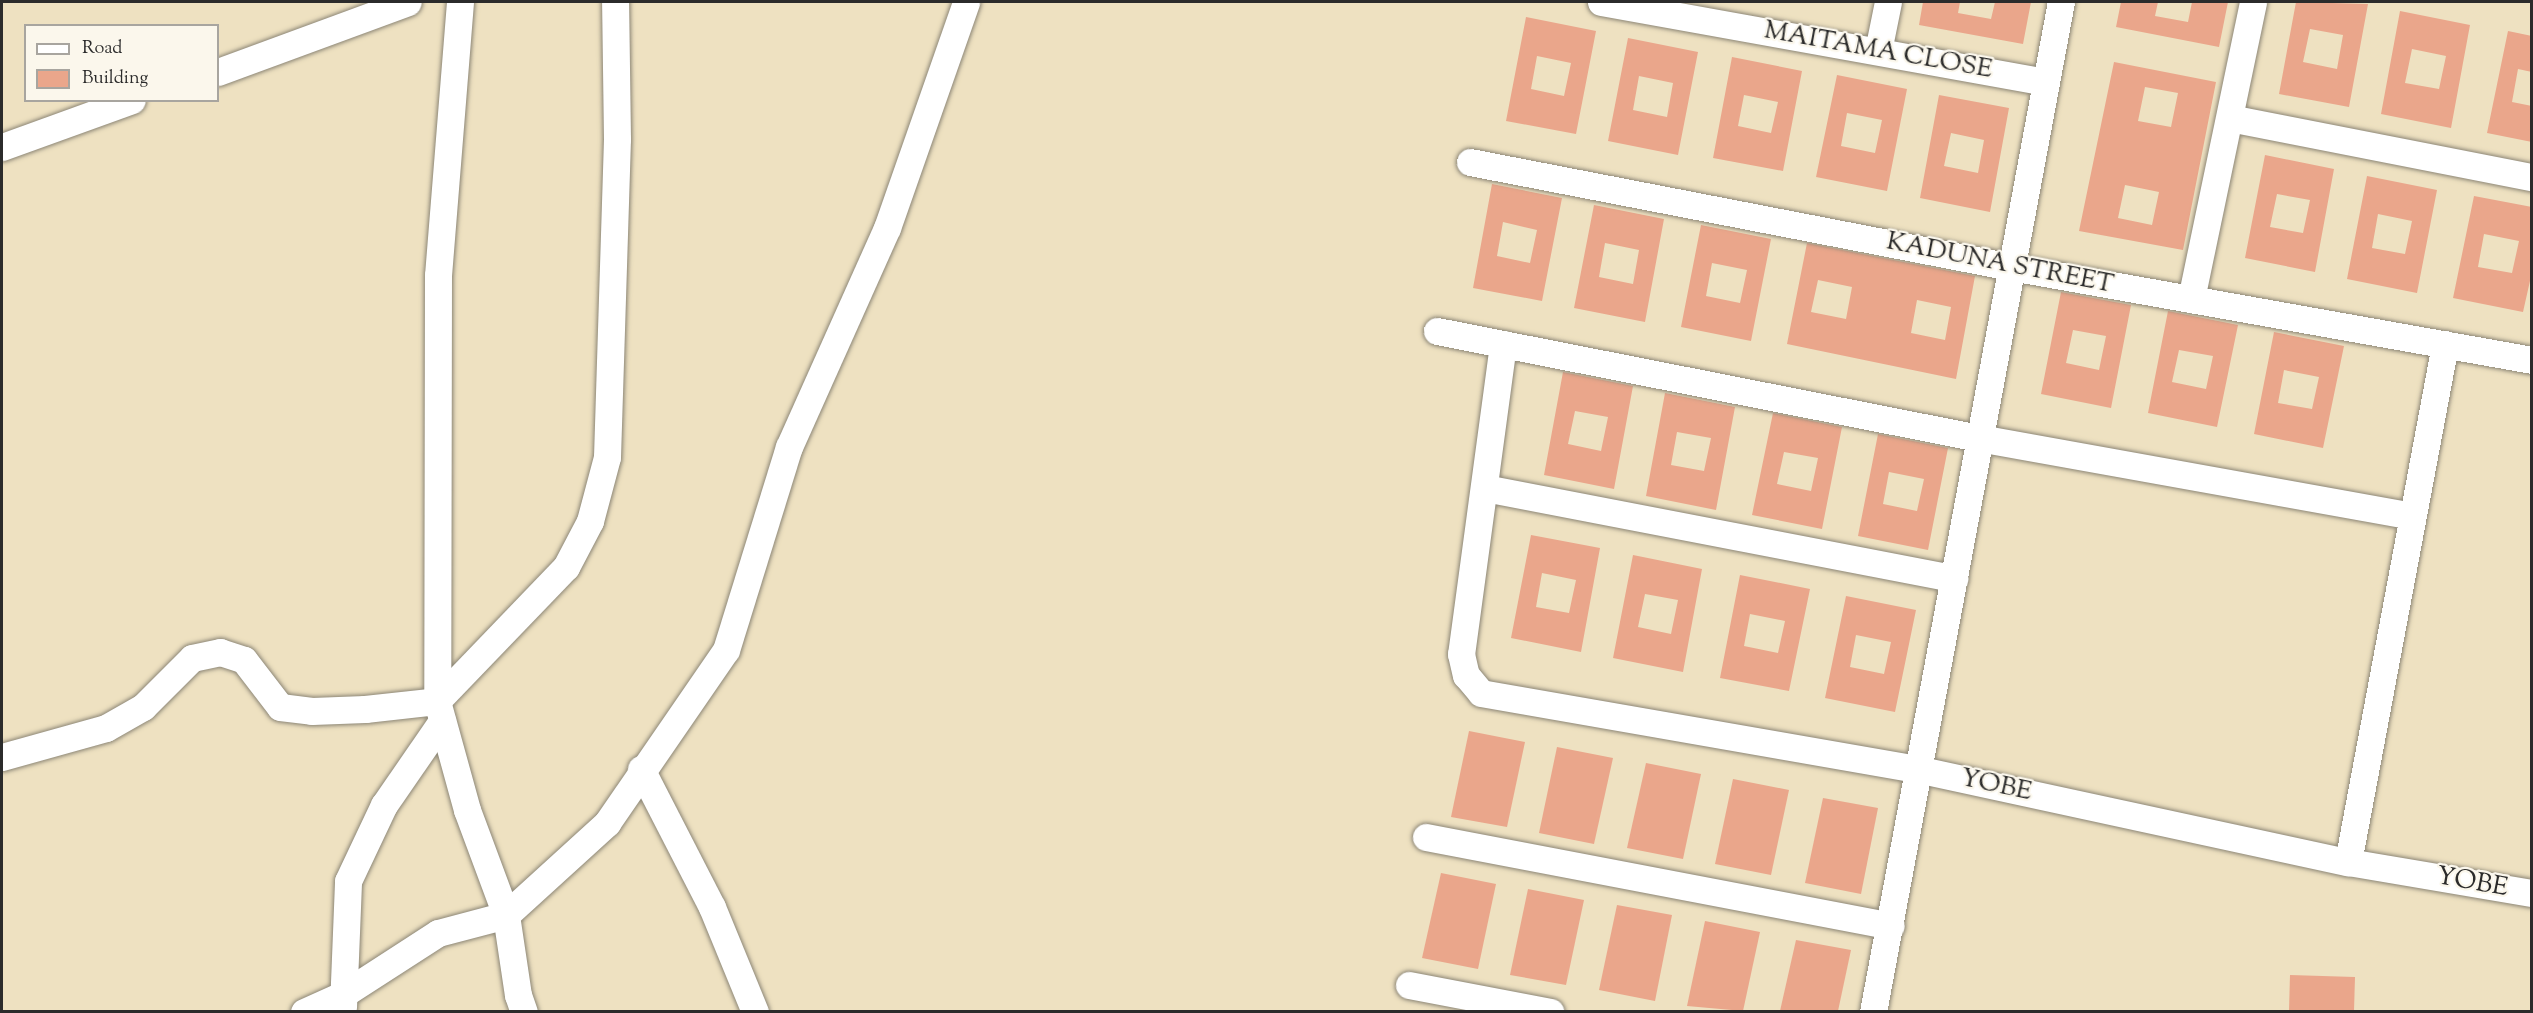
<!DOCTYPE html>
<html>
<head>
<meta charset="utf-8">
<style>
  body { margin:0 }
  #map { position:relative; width:2533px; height:1013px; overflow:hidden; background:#eee1c1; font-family:"Sorts Mill Goudy",serif }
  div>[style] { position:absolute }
  .building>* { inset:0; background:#eaa68b }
  .roads { filter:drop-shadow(0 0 2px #8c8676) drop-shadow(0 0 2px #8c8676) }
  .minor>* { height:27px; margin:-13.5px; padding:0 13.5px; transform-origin:13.5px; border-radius:13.5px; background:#fff }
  span { translate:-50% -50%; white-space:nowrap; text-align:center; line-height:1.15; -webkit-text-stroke:4.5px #fbf7ec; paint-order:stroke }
  .street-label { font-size:26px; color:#2b2b2b }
  .frame { position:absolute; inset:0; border:3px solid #2b2b2b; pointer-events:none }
  .legend { position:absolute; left:24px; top:24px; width:195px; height:78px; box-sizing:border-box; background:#fbf7ec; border:2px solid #a8a59f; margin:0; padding:8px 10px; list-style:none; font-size:18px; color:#2b2b2b }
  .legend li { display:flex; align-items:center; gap:12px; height:30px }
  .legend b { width:30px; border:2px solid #a8a59f }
</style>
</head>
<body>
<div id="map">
  <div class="building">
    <i style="clip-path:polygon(1923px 2px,1960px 2px,1958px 13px,1991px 19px,1995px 2px,2031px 2px,2023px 44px,1919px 25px)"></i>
    <i style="clip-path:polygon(2121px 2px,2158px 2px,2155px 16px,2188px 22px,2192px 2px,2228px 2px,2219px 47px,2116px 27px)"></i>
    <i style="clip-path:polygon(evenodd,2296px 2px,2368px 4px,2349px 107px,2279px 94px,2296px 2px,2310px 29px,2343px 35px,2337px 69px,2303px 62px,2310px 29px)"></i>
    <i style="clip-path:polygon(evenodd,2400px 11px,2470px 25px,2451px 128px,2381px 114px,2400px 11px,2412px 49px,2446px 56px,2439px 89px,2405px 83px,2412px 49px)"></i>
    <i style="clip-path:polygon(evenodd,1526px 17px,1596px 31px,1576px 134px,1506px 121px,1526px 17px,1537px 56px,1571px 63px,1564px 96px,1531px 89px,1537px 56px)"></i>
    <i style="clip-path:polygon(2508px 31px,2532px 36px,2532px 72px,2518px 69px,2512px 102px,2532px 106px,2532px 142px,2487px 133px)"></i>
    <i style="clip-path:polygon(evenodd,1628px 38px,1698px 52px,1678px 155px,1608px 141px,1628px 38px,1639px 76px,1673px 83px,1667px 117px,1633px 110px,1639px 76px)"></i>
    <i style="clip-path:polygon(evenodd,1732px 57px,1802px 71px,1783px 171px,1713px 158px,1732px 57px,1744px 95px,1778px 102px,1771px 133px,1738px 126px,1744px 95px)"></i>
    <i style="clip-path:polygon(evenodd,2114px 62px,2216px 82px,2183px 250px,2079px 231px,2114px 62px,2145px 87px,2178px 93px,2171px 127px,2138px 121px,2145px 87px,2114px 62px,2125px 185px,2159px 192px,2152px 225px,2118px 218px,2125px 185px)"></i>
    <i style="clip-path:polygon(evenodd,1837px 75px,1907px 89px,1887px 191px,1816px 177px,1837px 75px,1847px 113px,1882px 120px,1875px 153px,1841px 146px,1847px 113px)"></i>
    <i style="clip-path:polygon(evenodd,1939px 95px,2009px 108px,1990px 212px,1920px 198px,1939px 95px,1951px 133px,1984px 140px,1978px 173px,1944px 166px,1951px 133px)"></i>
    <i style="clip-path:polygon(evenodd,2265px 155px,2334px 169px,2315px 272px,2245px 258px,2265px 155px,2277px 194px,2310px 200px,2303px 233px,2270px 227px,2277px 194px)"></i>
    <i style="clip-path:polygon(evenodd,2367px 176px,2437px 190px,2417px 293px,2347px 279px,2367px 176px,2378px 214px,2412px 221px,2405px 254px,2372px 248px,2378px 214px)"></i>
    <i style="clip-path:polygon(evenodd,1492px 184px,1562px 198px,1542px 301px,1473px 288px,1492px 184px,1503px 222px,1537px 230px,1530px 263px,1497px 256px,1503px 222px)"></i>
    <i style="clip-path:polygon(evenodd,2474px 196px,2532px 207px,2532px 272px,2523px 312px,2453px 298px,2474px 196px,2484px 234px,2519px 241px,2512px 273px,2478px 267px,2484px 234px)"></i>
    <i style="clip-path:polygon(evenodd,1594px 205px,1664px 219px,1645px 322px,1574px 308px,1594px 205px,1605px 243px,1639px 250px,1633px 284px,1599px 277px,1605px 243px)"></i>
    <i style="clip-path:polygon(evenodd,1701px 225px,1771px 239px,1751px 341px,1681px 327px,1701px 225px,1712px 263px,1747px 270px,1740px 303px,1706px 296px,1712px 263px)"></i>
    <i style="clip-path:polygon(evenodd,1807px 243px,1975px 276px,1956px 379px,1787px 344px,1807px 243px,1818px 280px,1852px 287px,1846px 319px,1811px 312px,1818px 280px,1807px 243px,1917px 300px,1951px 307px,1945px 340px,1911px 333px,1917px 300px)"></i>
    <i style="clip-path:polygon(evenodd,2061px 292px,2131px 305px,2111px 408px,2041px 394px,2061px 292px,2073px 330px,2106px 336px,2099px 370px,2066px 363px,2073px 330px)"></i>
    <i style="clip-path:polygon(evenodd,2168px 311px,2238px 325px,2217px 427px,2148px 413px,2168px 311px,2179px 350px,2213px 356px,2206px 389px,2172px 382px,2179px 350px)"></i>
    <i style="clip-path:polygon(evenodd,2274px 332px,2344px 346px,2323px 448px,2254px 434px,2274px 332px,2284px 370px,2319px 377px,2312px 409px,2278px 403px,2284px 370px)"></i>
    <i style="clip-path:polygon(evenodd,1563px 372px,1633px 386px,1614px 489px,1544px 475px,1563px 372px,1575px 411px,1608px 417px,1601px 451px,1568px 444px,1575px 411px)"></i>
    <i style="clip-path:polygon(evenodd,1665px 393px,1735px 407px,1716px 510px,1646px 496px,1665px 393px,1677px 432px,1711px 438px,1704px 471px,1671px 465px,1677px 432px)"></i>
    <i style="clip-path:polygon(evenodd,1773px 413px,1842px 427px,1822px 529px,1752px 515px,1773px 413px,1784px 452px,1818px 458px,1811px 491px,1777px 484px,1784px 452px)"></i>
    <i style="clip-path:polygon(evenodd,1878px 434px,1948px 448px,1928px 550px,1858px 536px,1878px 434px,1889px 472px,1924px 479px,1917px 511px,1883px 504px,1889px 472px)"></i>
    <i style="clip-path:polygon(evenodd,1531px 535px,1600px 548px,1581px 652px,1511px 638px,1531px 535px,1542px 573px,1576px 580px,1569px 613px,1536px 607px,1542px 573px)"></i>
    <i style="clip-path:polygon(evenodd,1633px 555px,1702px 569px,1683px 672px,1613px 658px,1633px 555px,1645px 594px,1678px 600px,1671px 634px,1638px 627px,1645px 594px)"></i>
    <i style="clip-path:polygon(evenodd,1740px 575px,1810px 589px,1789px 691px,1720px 678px,1740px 575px,1750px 614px,1785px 621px,1778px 653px,1744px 646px,1750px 614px)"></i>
    <i style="clip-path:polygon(evenodd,1846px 596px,1916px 610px,1895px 712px,1825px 698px,1846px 596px,1856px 635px,1891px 642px,1884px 674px,1850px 667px,1856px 635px)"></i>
    <i style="clip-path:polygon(1469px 731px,1525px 742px,1507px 827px,1451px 817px)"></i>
    <i style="clip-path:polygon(1557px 747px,1613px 758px,1594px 844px,1539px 833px)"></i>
    <i style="clip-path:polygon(1646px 763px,1701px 774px,1683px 859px,1627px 848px)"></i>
    <i style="clip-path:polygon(1733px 779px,1789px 790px,1771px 875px,1715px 864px)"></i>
    <i style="clip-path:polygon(1823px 798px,1878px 808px,1861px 894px,1805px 883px)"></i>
    <i style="clip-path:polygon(1441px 873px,1496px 884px,1478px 969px,1422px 958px)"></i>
    <i style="clip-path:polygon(1528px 889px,1584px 900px,1566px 985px,1510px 975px)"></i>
    <i style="clip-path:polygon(1617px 905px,1672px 915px,1655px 1001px,1599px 990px)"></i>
    <i style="clip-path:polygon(1705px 921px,1760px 932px,1743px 1011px,1687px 1006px)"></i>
    <i style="clip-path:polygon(1796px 940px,1851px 950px,1838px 1011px,1780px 1011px)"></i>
    <i style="clip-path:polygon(2290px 975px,2355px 977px,2354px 1011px,2289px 1011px)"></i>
  </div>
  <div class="roads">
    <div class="minor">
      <i style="left:460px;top:2px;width:274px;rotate:94.6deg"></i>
      <i style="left:438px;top:275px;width:426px;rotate:90.1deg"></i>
      <i style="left:437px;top:701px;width:113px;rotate:74.6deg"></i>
      <i style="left:467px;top:810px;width:112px;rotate:69.6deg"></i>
      <i style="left:506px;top:915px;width:81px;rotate:81.5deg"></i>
      <i style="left:518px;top:995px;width:18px;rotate:71deg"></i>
      <i style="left:1601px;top:2px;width:452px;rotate:10.2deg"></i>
      <i style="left:1878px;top:51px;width:50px;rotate:-78.5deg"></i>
      <i style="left:218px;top:72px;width:202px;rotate:-20.2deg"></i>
      <i style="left:2230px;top:118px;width:308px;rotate:11.1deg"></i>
      <i style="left:2px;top:147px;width:138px;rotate:-19.9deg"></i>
      <i style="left:1470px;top:162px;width:551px;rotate:10.98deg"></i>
      <i style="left:2011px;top:267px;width:529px;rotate:10.12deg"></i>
      <i style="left:2191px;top:299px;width:303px;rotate:-78.2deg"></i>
      <i style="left:1437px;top:331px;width:552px;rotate:11.17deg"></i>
      <i style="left:1979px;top:438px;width:440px;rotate:10.2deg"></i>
      <i style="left:1503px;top:344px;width:313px;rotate:97.7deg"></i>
      <i style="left:1461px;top:654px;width:22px;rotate:77deg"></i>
      <i style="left:1466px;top:675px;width:23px;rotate:50deg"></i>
      <i style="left:1481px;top:693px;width:447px;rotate:9.9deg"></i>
      <i style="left:1921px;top:770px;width:437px;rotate:12.2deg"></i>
      <i style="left:2348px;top:862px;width:187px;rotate:9.6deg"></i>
      <i style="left:1485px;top:488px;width:478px;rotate:10.9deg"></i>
      <i style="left:2px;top:757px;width:108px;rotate:-15.6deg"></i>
      <i style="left:106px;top:728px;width:43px;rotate:-29.6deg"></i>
      <i style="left:143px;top:707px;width:69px;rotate:-45deg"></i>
      <i style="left:192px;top:658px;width:29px;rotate:-12deg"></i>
      <i style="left:220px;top:652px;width:25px;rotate:18deg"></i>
      <i style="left:244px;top:660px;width:59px;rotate:52.5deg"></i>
      <i style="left:280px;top:707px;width:32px;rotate:7deg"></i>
      <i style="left:312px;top:711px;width:53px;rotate:-2.2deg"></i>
      <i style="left:365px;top:709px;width:72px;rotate:-6.3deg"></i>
      <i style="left:437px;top:701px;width:186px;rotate:-46.1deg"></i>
      <i style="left:566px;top:567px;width:52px;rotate:-62.4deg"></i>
      <i style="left:590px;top:521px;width:66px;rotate:-75.1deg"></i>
      <i style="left:607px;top:457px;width:318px;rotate:-88.2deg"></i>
      <i style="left:617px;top:139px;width:137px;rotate:-90.8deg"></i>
      <i style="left:641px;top:769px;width:155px;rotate:62.8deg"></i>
      <i style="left:712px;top:907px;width:113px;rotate:67.7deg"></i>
      <i style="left:1426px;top:837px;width:473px;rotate:10.8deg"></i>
      <i style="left:2348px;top:862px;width:527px;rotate:-79.39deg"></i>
      <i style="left:1409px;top:985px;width:144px;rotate:10.8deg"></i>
      <i style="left:343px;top:1007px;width:126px;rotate:-87.7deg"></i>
      <i style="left:348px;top:881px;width:84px;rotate:-64.7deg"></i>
      <i style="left:384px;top:805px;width:102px;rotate:-55.4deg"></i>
      <i style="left:304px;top:1012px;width:42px;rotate:-24.1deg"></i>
      <i style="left:342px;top:995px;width:114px;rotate:-32.9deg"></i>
      <i style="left:438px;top:933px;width:70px;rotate:-14.8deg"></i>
      <i style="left:506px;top:915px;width:137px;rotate:-42.3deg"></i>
      <i style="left:607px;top:823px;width:210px;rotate:-55.5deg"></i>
      <i style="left:726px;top:650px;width:213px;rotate:-72.8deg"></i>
      <i style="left:789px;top:447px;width:240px;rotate:-65.9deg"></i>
      <i style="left:887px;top:228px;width:239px;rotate:-70.7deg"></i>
      <i style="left:1873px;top:1012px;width:1027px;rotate:-79.46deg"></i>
    </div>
  </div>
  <div class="street-label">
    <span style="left:1878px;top:51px;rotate:10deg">MAITAMA CLOSE</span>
    <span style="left:2000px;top:264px;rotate:11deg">KADUNA STREET</span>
    <span style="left:1996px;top:786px;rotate:12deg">YOBE</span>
    <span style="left:2472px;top:883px;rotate:10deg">YOBE</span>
  </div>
  <div class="frame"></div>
  <ul class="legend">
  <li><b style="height:8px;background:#fff"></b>Road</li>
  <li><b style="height:16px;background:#eaa68b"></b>Building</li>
  </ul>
</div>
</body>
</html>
